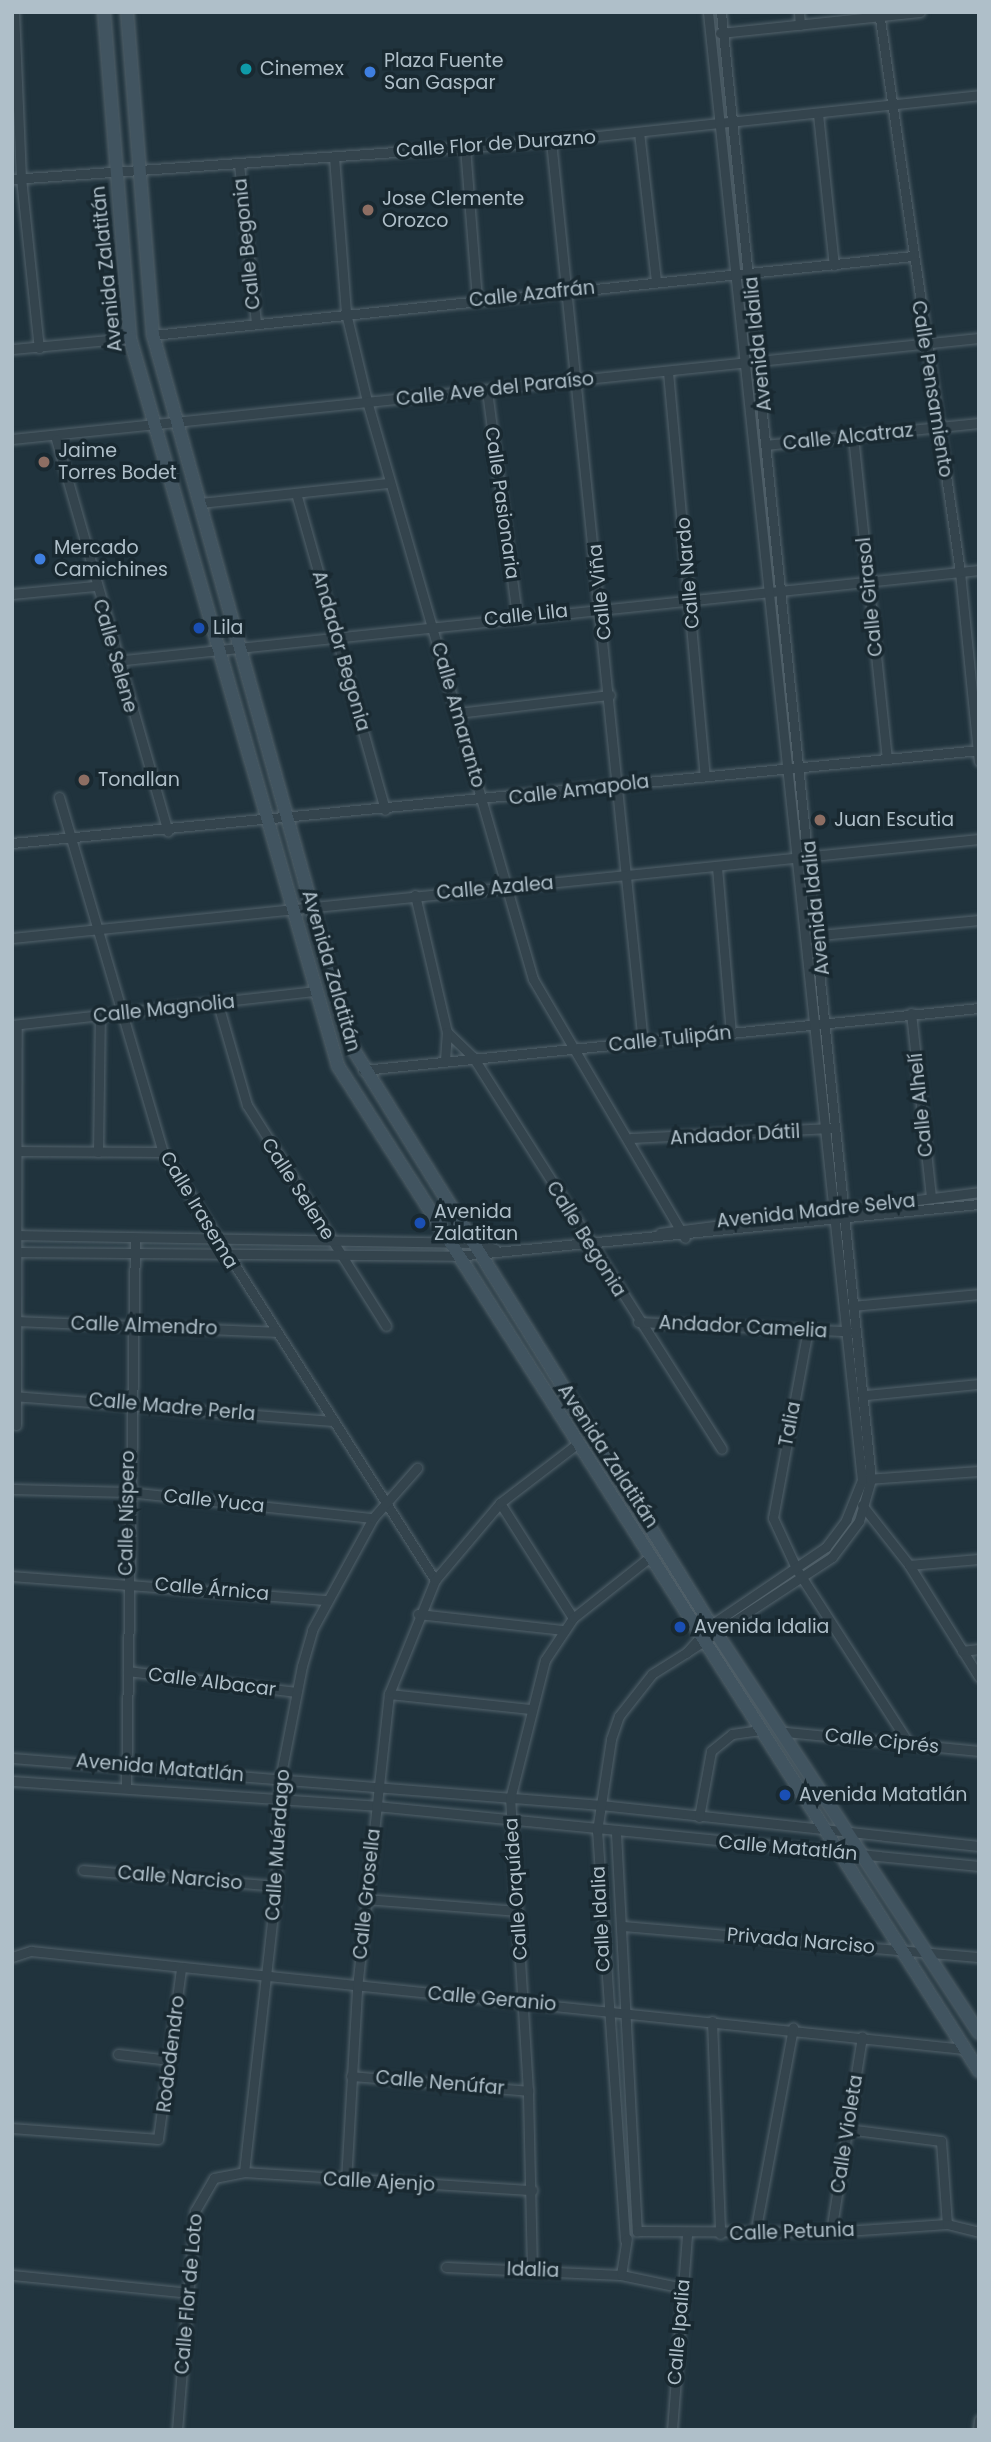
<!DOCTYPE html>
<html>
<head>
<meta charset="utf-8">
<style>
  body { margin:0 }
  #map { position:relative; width:991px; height:2442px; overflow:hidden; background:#20333d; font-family:Poppins,sans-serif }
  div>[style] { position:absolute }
  .roads { filter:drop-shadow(0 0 2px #52626b) drop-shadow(0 0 2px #52626b) }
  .street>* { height:9px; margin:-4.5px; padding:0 4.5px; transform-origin:4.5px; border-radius:4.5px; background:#34444d }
  .secondary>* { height:12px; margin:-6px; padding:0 6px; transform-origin:6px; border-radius:6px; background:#415460 }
  .dots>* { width:19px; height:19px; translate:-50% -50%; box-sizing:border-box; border:4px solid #192931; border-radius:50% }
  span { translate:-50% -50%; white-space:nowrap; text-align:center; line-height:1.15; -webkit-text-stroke:7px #192931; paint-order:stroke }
  .poi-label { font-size:19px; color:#afbfc9 }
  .left { translate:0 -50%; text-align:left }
  .street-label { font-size:19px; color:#afbfc9 }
  .frame { position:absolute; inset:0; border:14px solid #afbfc9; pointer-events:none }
</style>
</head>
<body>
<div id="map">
  <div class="roads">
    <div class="street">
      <i style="left:14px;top:12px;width:166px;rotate:87.6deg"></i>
      <i style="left:21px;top:178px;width:171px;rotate:84deg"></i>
      <i style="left:799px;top:12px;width:13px;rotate:86deg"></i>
      <i style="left:879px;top:12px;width:566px;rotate:81.77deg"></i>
      <i style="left:960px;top:572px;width:190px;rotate:84.3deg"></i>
      <i style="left:720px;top:33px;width:201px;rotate:-6deg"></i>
      <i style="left:818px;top:114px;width:152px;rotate:84deg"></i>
      <i style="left:639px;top:132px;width:151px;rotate:83.5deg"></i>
      <i style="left:551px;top:141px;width:907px;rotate:84.18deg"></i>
      <i style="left:465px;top:147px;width:153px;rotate:85.5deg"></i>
      <i style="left:334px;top:157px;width:156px;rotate:85.6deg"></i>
      <i style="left:346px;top:313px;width:90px;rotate:76.6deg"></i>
      <i style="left:367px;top:401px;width:601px;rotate:73.98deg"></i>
      <i style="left:533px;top:979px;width:300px;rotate:59.6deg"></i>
      <i style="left:239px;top:164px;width:160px;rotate:83.9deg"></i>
      <i style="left:12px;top:179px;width:540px;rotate:-4.03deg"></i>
      <i style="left:551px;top:141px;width:430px;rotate:-6.1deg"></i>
      <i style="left:153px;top:335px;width:763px;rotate:-5.94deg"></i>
      <i style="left:12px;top:349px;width:119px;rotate:-5.3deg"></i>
      <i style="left:668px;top:372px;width:405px;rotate:84.8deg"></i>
      <i style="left:487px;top:391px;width:227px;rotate:82.4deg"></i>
      <i style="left:853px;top:436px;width:324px;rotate:84deg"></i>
      <i style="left:12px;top:439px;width:972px;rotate:-5.96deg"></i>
      <i style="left:56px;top:439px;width:408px;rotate:74.1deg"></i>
      <i style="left:765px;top:445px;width:215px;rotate:-5.9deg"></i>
      <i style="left:296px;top:493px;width:329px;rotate:74.3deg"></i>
      <i style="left:200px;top:503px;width:189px;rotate:-6.1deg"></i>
      <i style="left:12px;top:594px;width:83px;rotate:-5.5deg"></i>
      <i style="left:115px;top:661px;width:869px;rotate:-6.01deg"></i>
      <i style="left:458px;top:713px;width:153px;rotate:-6.8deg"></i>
      <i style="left:59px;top:797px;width:370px;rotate:73.7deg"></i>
      <i style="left:163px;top:1152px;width:507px;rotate:57.56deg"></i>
      <i style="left:12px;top:843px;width:971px;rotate:-5.49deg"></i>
      <i style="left:717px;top:867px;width:166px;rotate:85.2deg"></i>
      <i style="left:415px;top:895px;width:141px;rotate:76.9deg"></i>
      <i style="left:447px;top:1032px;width:36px;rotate:44deg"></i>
      <i style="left:473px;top:1057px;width:464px;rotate:57.6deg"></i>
      <i style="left:820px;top:935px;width:160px;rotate:-5.4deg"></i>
      <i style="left:12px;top:938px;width:972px;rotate:-5.85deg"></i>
      <i style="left:218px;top:1004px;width:105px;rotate:74deg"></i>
      <i style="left:247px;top:1105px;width:261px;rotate:57.8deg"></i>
      <i style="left:911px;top:1013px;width:186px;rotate:83.8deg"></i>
      <i style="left:12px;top:1025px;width:306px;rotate:-6.4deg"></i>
      <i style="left:445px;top:1060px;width:28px;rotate:-86deg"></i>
      <i style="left:363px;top:1070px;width:619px;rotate:-5.75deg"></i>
      <i style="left:631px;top:1138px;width:200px;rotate:-2.9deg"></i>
      <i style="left:15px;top:1151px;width:148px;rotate:0.4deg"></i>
      <i style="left:98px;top:1152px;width:136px;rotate:-89.2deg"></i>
      <i style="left:660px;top:1233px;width:322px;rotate:-7.3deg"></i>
      <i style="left:12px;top:1235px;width:463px;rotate:1deg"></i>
      <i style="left:475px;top:1243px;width:21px;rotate:17deg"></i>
      <i style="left:12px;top:1252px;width:444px;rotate:0.5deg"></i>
      <i style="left:456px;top:1256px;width:526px;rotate:-5.68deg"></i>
      <i style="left:852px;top:1306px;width:128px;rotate:-5.4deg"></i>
      <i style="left:15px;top:1321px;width:259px;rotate:2.4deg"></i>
      <i style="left:638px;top:1322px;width:210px;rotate:2.5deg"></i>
      <i style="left:808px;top:1329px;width:192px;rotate:100.5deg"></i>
      <i style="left:773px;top:1518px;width:57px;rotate:65.2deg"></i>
      <i style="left:797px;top:1570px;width:207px;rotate:57.2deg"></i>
      <i style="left:866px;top:1395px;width:114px;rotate:-5.6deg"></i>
      <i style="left:14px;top:1396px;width:318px;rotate:4.5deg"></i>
      <i style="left:16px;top:1425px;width:400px;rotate:-89.9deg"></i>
      <i style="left:867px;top:1479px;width:112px;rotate:-4.1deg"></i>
      <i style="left:12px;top:1489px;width:116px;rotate:1.5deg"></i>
      <i style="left:128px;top:1492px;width:246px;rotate:6.1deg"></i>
      <i style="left:500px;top:1503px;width:136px;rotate:57.6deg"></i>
      <i style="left:862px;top:1505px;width:76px;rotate:51.9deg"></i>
      <i style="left:909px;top:1565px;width:132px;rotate:58deg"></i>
      <i style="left:909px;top:1565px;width:70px;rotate:-4.9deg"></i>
      <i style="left:12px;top:1576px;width:316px;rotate:4.4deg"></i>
      <i style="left:418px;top:1614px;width:147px;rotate:6.3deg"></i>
      <i style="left:962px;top:1651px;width:17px;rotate:-7deg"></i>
      <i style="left:687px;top:1652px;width:173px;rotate:-33.2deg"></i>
      <i style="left:832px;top:1557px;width:45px;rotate:-53.1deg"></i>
      <i style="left:859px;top:1521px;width:44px;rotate:-74.1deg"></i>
      <i style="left:871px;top:1479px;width:1475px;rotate:-95.84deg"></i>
      <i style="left:128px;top:1671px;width:169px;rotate:7.1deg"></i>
      <i style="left:389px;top:1694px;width:142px;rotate:6.1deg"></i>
      <i style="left:786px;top:1732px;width:194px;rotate:5.6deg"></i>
      <i style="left:12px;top:1758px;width:591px;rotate:4.56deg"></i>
      <i style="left:601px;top:1805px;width:380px;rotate:6.2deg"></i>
      <i style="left:12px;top:1781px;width:365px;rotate:3.9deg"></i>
      <i style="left:376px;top:1806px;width:606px;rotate:5.68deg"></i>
      <i style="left:126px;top:1787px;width:548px;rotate:-89.06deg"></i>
      <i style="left:699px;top:1817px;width:67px;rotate:-79.7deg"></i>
      <i style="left:711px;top:1751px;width:27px;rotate:-39deg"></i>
      <i style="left:732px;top:1734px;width:27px;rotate:-8deg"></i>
      <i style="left:616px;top:1833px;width:399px;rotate:87deg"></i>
      <i style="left:83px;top:1870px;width:194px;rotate:4.7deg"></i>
      <i style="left:366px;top:1899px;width:151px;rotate:4.5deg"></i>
      <i style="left:622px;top:1926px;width:358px;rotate:5deg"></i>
      <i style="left:12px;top:1957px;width:20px;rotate:-18deg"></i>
      <i style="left:31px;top:1951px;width:938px;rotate:6deg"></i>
      <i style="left:712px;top:2021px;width:213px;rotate:87.8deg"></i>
      <i style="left:118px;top:2054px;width:52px;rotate:6.6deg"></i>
      <i style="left:351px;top:2076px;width:178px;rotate:4.8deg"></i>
      <i style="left:12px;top:2128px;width:146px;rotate:4.3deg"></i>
      <i style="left:158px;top:2139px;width:173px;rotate:-82.3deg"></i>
      <i style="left:847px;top:2129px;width:95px;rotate:7.3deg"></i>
      <i style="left:941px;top:2141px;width:83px;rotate:85.9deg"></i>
      <i style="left:244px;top:2172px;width:288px;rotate:-83.6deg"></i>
      <i style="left:276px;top:1886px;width:107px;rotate:-87.9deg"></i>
      <i style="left:280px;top:1779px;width:115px;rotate:-79deg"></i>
      <i style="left:302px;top:1666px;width:37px;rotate:-74deg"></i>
      <i style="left:312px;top:1630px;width:128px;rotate:-61.4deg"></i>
      <i style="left:373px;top:1518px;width:67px;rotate:-48.7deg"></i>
      <i style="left:346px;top:2181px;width:193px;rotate:-86.7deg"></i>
      <i style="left:357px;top:1988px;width:296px;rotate:-83.8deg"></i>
      <i style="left:389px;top:1694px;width:123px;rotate:-68deg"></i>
      <i style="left:435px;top:1580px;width:101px;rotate:-49.8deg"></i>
      <i style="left:500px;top:1503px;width:97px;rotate:-37.5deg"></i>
      <i style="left:637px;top:2231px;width:194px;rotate:0.3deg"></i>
      <i style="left:831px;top:2232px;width:116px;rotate:-3.9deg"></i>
      <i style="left:947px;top:2224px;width:33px;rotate:14deg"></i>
      <i style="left:831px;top:2232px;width:198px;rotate:-81deg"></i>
      <i style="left:755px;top:2233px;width:209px;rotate:-79.5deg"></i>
      <i style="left:625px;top:2240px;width:410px;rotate:-93.9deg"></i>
      <i style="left:597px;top:1831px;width:93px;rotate:-81.3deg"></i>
      <i style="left:611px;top:1739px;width:24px;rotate:-71deg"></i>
      <i style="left:619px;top:1716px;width:53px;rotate:-51.8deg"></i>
      <i style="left:652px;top:1674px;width:40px;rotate:-32deg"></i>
      <i style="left:686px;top:1653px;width:38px;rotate:-48deg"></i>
      <i style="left:711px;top:1625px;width:139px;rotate:-34.1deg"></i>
      <i style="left:826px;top:1547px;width:34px;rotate:-53deg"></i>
      <i style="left:846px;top:1520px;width:43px;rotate:-68.2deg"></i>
      <i style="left:862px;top:1480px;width:1476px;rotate:-95.99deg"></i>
      <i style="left:446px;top:2267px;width:175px;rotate:2.6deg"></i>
      <i style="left:621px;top:2275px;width:63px;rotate:11.8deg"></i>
      <i style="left:532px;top:2270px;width:179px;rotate:-91.3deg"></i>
      <i style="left:528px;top:2091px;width:293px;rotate:-93.5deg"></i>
      <i style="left:510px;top:1799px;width:143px;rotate:-75.9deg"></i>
      <i style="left:545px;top:1660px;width:50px;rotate:-56.3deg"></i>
      <i style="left:573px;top:1618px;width:98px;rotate:-38.4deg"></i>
      <i style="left:12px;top:2275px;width:177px;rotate:5.8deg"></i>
      <i style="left:621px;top:2275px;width:37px;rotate:-81deg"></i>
      <i style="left:177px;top:2430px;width:220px;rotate:-85.3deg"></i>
      <i style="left:195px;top:2211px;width:38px;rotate:-60deg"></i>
      <i style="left:214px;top:2178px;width:31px;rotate:-11deg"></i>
      <i style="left:244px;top:2172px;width:289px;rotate:3.6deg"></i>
      <i style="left:672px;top:2430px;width:197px;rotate:-85.6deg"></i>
      <i style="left:978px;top:2430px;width:10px;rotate:-84deg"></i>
    </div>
    <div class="secondary">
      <i style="left:104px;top:12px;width:327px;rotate:85.4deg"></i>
      <i style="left:130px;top:338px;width:757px;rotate:74.05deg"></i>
      <i style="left:338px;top:1066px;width:1192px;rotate:57.47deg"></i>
      <i style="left:127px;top:12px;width:324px;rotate:85.4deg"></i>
      <i style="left:153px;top:335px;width:736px;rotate:74.47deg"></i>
      <i style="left:350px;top:1044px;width:684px;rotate:58.15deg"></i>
      <i style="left:711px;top:1625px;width:488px;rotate:56.7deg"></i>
    </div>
  </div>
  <div class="dots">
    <i style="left:246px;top:69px;background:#0f9aa8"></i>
    <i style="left:370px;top:72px;background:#3f7fe0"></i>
    <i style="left:368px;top:210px;background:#8d6e63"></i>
    <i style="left:44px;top:462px;background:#8d6e63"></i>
    <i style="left:40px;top:559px;background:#3f7fe0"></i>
    <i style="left:199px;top:628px;background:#1a4fb4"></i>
    <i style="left:84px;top:780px;background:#8d6e63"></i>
    <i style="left:820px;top:820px;background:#8d6e63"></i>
    <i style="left:420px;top:1223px;background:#1a4fb4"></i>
    <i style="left:680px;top:1627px;background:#1a4fb4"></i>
    <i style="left:785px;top:1795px;background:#1a4fb4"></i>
  </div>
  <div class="poi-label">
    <span class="left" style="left:384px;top:72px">Plaza Fuente<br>San Gaspar</span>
    <span class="left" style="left:260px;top:69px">Cinemex</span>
    <span class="left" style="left:382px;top:210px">Jose Clemente<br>Orozco</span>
    <span class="left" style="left:58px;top:462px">Jaime<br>Torres Bodet</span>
    <span class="left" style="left:54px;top:559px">Mercado<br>Camichines</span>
    <span class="left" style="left:213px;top:628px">Lila</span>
    <span class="left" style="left:98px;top:780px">Tonallan</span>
    <span class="left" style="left:834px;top:820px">Juan Escutia</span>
    <span class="left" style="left:434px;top:1223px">Avenida<br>Zalatitan</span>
    <span class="left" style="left:694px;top:1627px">Avenida Idalia</span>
    <span class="left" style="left:799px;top:1795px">Avenida Matatlán</span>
  </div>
  <div class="street-label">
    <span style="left:496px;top:144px;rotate:-4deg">Calle Flor de Durazno</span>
    <span style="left:247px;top:244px;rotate:-96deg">Calle Begonia</span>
    <span style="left:107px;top:269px;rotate:-96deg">Avenida Zalatitán</span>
    <span style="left:532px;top:294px;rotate:-6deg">Calle Azafrán</span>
    <span style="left:758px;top:344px;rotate:-96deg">Avenida Idalia</span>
    <span style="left:495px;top:389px;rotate:-6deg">Calle Ave del Paraíso</span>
    <span style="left:932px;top:389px;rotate:81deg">Calle Pensamiento</span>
    <span style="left:848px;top:437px;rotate:-6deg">Calle Alcatraz</span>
    <span style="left:502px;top:503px;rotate:82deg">Calle Pasionaria</span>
    <span style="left:688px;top:573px;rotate:-95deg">Calle Nardo</span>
    <span style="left:600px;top:592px;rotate:-96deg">Calle Viña</span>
    <span style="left:870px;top:597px;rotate:-96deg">Calle Girasol</span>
    <span style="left:526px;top:615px;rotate:-6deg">Calle Lila</span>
    <span style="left:341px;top:651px;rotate:74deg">Andador Begonia</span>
    <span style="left:115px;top:656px;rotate:74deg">Calle Selene</span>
    <span style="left:458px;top:715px;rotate:74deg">Calle Amaranto</span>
    <span style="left:579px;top:790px;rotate:-7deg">Calle Amapola</span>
    <span style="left:495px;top:888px;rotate:-5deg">Calle Azalea</span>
    <span style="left:816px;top:908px;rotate:-96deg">Avenida Idalia</span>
    <span style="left:331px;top:971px;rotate:74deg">Avenida Zalatitán</span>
    <span style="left:164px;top:1009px;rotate:-6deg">Calle Magnolia</span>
    <span style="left:670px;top:1039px;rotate:-6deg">Calle Tulipán</span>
    <span style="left:921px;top:1105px;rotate:-96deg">Calle Alhelí</span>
    <span style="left:735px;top:1135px;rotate:-3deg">Andador Dátil</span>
    <span style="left:298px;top:1189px;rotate:57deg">Calle Selene</span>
    <span style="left:199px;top:1210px;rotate:59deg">Calle Irasema</span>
    <span style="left:816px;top:1211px;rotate:-6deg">Avenida Madre Selva</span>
    <span style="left:586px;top:1239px;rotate:58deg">Calle Begonia</span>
    <span style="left:144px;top:1326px;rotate:2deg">Calle Almendro</span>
    <span style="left:743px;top:1327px;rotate:3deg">Andador Camelia</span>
    <span style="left:172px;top:1407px;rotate:5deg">Calle Madre Perla</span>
    <span style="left:790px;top:1424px;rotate:-79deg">Talia</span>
    <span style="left:608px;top:1456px;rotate:57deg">Avenida Zalatitán</span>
    <span style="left:214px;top:1501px;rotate:6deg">Calle Yuca</span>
    <span style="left:127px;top:1513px;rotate:-89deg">Calle Níspero</span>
    <span style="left:212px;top:1589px;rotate:5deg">Calle Árnica</span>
    <span style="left:212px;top:1682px;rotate:7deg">Calle Albacar</span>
    <span style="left:882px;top:1741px;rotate:6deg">Calle Ciprés</span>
    <span style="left:160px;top:1768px;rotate:5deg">Avenida Matatlán</span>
    <span style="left:278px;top:1845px;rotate:-86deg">Calle Muérdago</span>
    <span style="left:788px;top:1848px;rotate:5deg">Calle Matatlán</span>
    <span style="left:180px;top:1878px;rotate:5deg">Calle Narciso</span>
    <span style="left:516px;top:1889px;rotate:-94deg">Calle Orquídea</span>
    <span style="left:367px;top:1894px;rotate:-84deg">Calle Grosella</span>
    <span style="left:601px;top:1919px;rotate:-93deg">Calle Idalia</span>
    <span style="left:801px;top:1941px;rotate:5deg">Privada Narciso</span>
    <span style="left:492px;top:1999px;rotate:5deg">Calle Geranio</span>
    <span style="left:171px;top:2054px;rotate:-83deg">Rododendro</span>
    <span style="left:440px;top:2083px;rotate:5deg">Calle Nenúfar</span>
    <span style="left:847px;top:2134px;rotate:-81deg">Calle Violeta</span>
    <span style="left:379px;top:2182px;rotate:3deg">Calle Ajenjo</span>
    <span style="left:792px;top:2232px;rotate:-2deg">Calle Petunia</span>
    <span style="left:533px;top:2270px;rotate:2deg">Idalia</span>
    <span style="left:189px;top:2294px;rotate:-85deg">Calle Flor de Loto</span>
    <span style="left:679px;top:2332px;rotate:-85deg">Calle Ipalia</span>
  </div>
  <div class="frame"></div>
</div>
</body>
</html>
